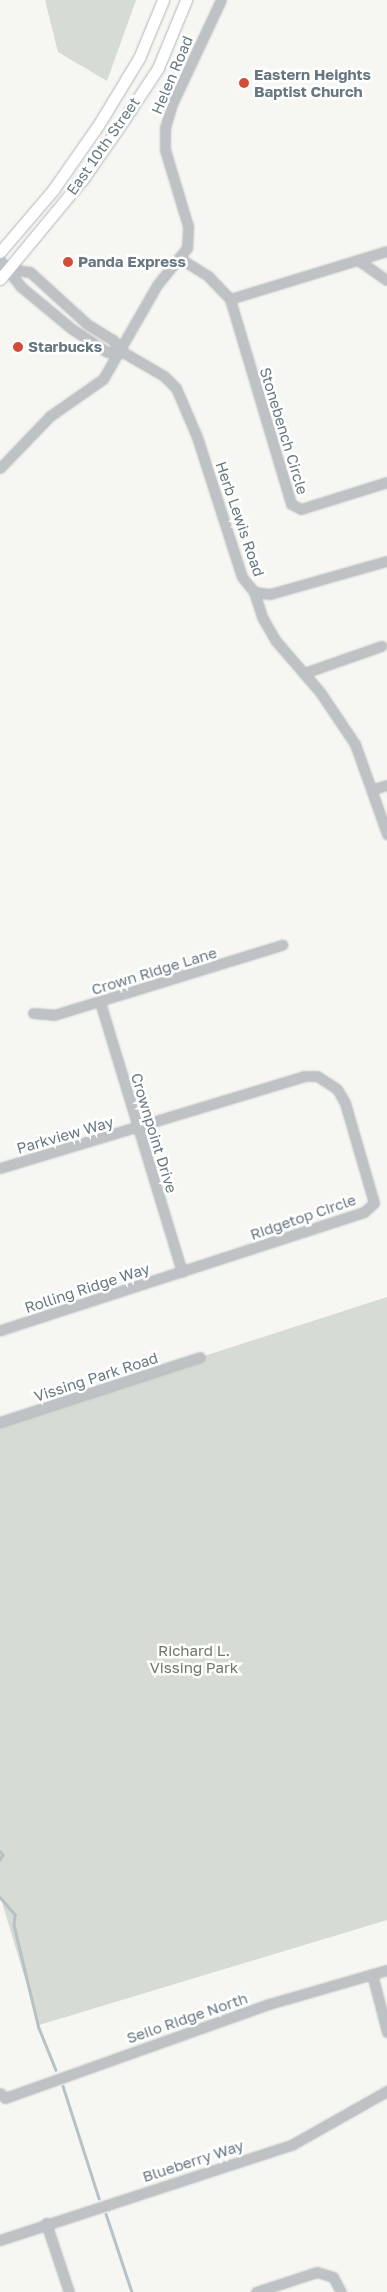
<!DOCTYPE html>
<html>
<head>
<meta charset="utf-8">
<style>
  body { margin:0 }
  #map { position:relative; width:387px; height:2292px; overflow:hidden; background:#f6f6f3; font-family:"Golos Text",sans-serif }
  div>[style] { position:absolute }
  .green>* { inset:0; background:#d6dbd3 }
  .stream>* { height:2.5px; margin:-1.25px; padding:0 1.25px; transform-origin:1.25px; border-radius:1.25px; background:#b6c2c5 }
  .roads { filter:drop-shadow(0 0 1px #b2b6b9) drop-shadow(0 0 1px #b2b6b9) }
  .minor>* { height:9px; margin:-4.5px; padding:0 4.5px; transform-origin:4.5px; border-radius:4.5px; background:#bec2c5 }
  .major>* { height:11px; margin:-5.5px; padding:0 5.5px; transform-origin:5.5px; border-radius:5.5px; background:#fff }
  .dots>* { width:14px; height:14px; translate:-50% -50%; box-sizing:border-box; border:2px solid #fff; border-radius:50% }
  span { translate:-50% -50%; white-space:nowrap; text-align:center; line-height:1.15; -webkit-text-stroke:5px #fff; paint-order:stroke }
  .poi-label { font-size:15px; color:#687881; font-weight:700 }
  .left { translate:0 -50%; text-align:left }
  .street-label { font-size:15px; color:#687881 }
  .park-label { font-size:15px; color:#6c7966 }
</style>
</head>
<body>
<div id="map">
  <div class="green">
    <i style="clip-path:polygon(45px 0,136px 0,107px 81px,58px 52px)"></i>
    <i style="clip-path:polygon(387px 1297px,387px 1920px,39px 2025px,0 1896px,0 1422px)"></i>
  </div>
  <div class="stream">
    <i style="left:0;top:1851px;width:5px;rotate:53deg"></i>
    <i style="left:3px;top:1855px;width:6px;rotate:121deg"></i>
    <i style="left:0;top:1897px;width:23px;rotate:49deg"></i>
    <i style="left:15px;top:1914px;width:11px;rotate:95deg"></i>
    <i style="left:14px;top:1925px;width:106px;rotate:76.4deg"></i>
    <i style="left:39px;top:2028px;width:45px;rotate:68deg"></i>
    <i style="left:63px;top:2086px;width:118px;rotate:72.2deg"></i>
    <i style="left:106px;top:2214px;width:82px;rotate:71.6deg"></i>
  </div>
  <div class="roads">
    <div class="minor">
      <i style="left:181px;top:259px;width:32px;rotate:32deg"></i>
      <i style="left:208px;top:276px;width:32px;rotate:46deg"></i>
      <i style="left:230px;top:299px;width:214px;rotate:73.4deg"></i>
      <i style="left:291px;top:504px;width:11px;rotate:27deg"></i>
      <i style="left:301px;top:509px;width:90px;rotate:-17.4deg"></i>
      <i style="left:0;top:260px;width:33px;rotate:52deg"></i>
      <i style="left:20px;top:286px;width:67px;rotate:39.6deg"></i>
      <i style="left:72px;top:329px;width:42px;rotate:33.3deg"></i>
      <i style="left:107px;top:352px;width:14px;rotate:-4deg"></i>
      <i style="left:358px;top:260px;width:35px;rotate:35deg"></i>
      <i style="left:9px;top:269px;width:21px;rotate:8deg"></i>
      <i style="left:30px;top:272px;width:77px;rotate:42.4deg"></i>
      <i style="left:87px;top:324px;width:31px;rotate:32deg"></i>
      <i style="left:113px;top:340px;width:14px;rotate:54deg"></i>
      <i style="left:121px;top:351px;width:50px;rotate:30.2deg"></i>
      <i style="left:164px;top:376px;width:17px;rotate:45deg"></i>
      <i style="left:176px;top:388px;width:53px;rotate:66.8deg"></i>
      <i style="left:197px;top:437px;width:147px;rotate:72.2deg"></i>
      <i style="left:242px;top:577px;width:19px;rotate:51deg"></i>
      <i style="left:254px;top:592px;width:16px;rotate:7deg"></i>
      <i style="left:270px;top:594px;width:122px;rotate:-15.8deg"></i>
      <i style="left:230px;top:299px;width:164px;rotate:-17deg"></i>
      <i style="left:0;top:468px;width:72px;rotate:-46.1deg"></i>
      <i style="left:50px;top:416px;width:65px;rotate:-34.9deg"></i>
      <i style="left:103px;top:379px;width:108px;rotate:-60.1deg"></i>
      <i style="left:157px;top:285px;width:48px;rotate:-51deg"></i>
      <i style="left:187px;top:248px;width:22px;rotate:-87deg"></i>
      <i style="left:188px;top:226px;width:79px;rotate:-106.8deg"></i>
      <i style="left:165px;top:150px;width:22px;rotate:-90deg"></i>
      <i style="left:165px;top:128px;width:25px;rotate:-74deg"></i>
      <i style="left:172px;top:104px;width:115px;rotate:-64.8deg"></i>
      <i style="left:254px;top:592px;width:26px;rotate:72deg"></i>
      <i style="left:262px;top:617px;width:28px;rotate:60deg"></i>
      <i style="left:276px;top:641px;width:67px;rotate:49.2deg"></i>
      <i style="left:320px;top:692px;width:63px;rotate:56.1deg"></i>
      <i style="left:355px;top:744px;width:96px;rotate:70.4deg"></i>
      <i style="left:304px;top:673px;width:82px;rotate:-19.3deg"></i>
      <i style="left:373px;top:789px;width:15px;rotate:-16deg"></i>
      <i style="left:100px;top:1002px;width:282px;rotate:73.1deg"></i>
      <i style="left:33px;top:1013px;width:21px;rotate:5deg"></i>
      <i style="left:54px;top:1015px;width:239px;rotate:-17.1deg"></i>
      <i style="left:0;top:1168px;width:318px;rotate:-16.8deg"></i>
      <i style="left:304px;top:1076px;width:13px"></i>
      <i style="left:317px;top:1076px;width:24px;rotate:33deg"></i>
      <i style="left:337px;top:1089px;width:16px;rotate:60deg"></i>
      <i style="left:345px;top:1103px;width:104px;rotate:73.8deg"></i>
      <i style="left:374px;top:1203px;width:13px;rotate:138deg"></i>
      <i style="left:364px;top:1212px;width:383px;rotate:162deg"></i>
      <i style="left:0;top:1422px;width:210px;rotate:-18deg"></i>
      <i style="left:372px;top:1974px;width:60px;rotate:75.5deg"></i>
      <i style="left:0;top:2093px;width:7px;rotate:45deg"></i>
      <i style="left:5px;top:2098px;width:280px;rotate:-19.6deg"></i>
      <i style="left:269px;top:2004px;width:123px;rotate:-16.1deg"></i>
      <i style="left:46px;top:2223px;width:73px;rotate:71.6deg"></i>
      <i style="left:0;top:2240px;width:308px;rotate:-18.1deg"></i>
      <i style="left:293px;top:2144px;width:108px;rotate:-29.4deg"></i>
      <i style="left:256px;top:2292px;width:64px;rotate:-18.2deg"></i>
      <i style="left:317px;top:2272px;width:17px;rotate:17deg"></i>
      <i style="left:333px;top:2277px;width:17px;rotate:62deg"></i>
    </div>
    <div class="major">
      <i style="left:0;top:252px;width:82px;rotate:-49.5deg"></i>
      <i style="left:53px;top:190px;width:80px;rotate:-55.1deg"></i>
      <i style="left:99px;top:124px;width:77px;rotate:-58.8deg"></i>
      <i style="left:139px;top:58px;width:63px;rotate:-67.5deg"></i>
      <i style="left:0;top:279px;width:129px;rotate:-50.4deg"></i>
      <i style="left:82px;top:180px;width:65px;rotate:-55.1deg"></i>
      <i style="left:119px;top:127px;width:71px;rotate:-56.5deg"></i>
      <i style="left:158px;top:68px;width:74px;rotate:-67.6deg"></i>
    </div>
  </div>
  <div class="dots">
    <i style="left:244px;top:83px;background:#d24d37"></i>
    <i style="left:68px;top:262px;background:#d24d37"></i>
    <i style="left:18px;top:347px;background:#d24d37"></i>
  </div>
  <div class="poi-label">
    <span class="left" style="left:254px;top:83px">Eastern Heights<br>Baptist Church</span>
    <span class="left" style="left:78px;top:262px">Panda Express</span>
    <span class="left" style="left:28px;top:347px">Starbucks</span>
  </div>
  <div class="street-label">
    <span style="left:172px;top:75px;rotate:-67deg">Helen Road</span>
    <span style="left:103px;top:146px;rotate:-55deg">East 10th Street</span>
    <span style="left:284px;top:431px;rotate:73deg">Stonebench Circle</span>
    <span style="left:240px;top:519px;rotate:71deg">Herb Lewis Road</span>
    <span style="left:154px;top:971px;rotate:-17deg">Crown Ridge Lane</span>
    <span style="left:154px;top:1133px;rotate:73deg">Crownpoint Drive</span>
    <span style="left:65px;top:1135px;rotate:-16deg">Parkview Way</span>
    <span style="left:303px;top:1217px;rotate:-19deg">Ridgetop Circle</span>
    <span style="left:87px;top:1288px;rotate:-18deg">Rolling Ridge Way</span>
    <span style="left:96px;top:1377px;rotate:-18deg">Vissing Park Road</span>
    <span style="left:187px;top:2018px;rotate:-19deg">Seilo Ridge North</span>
    <span style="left:193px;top:2161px;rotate:-18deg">Blueberry Way</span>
  </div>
  <div class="park-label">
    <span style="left:194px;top:1659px">Richard L.<br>Vissing Park</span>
  </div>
</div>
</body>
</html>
